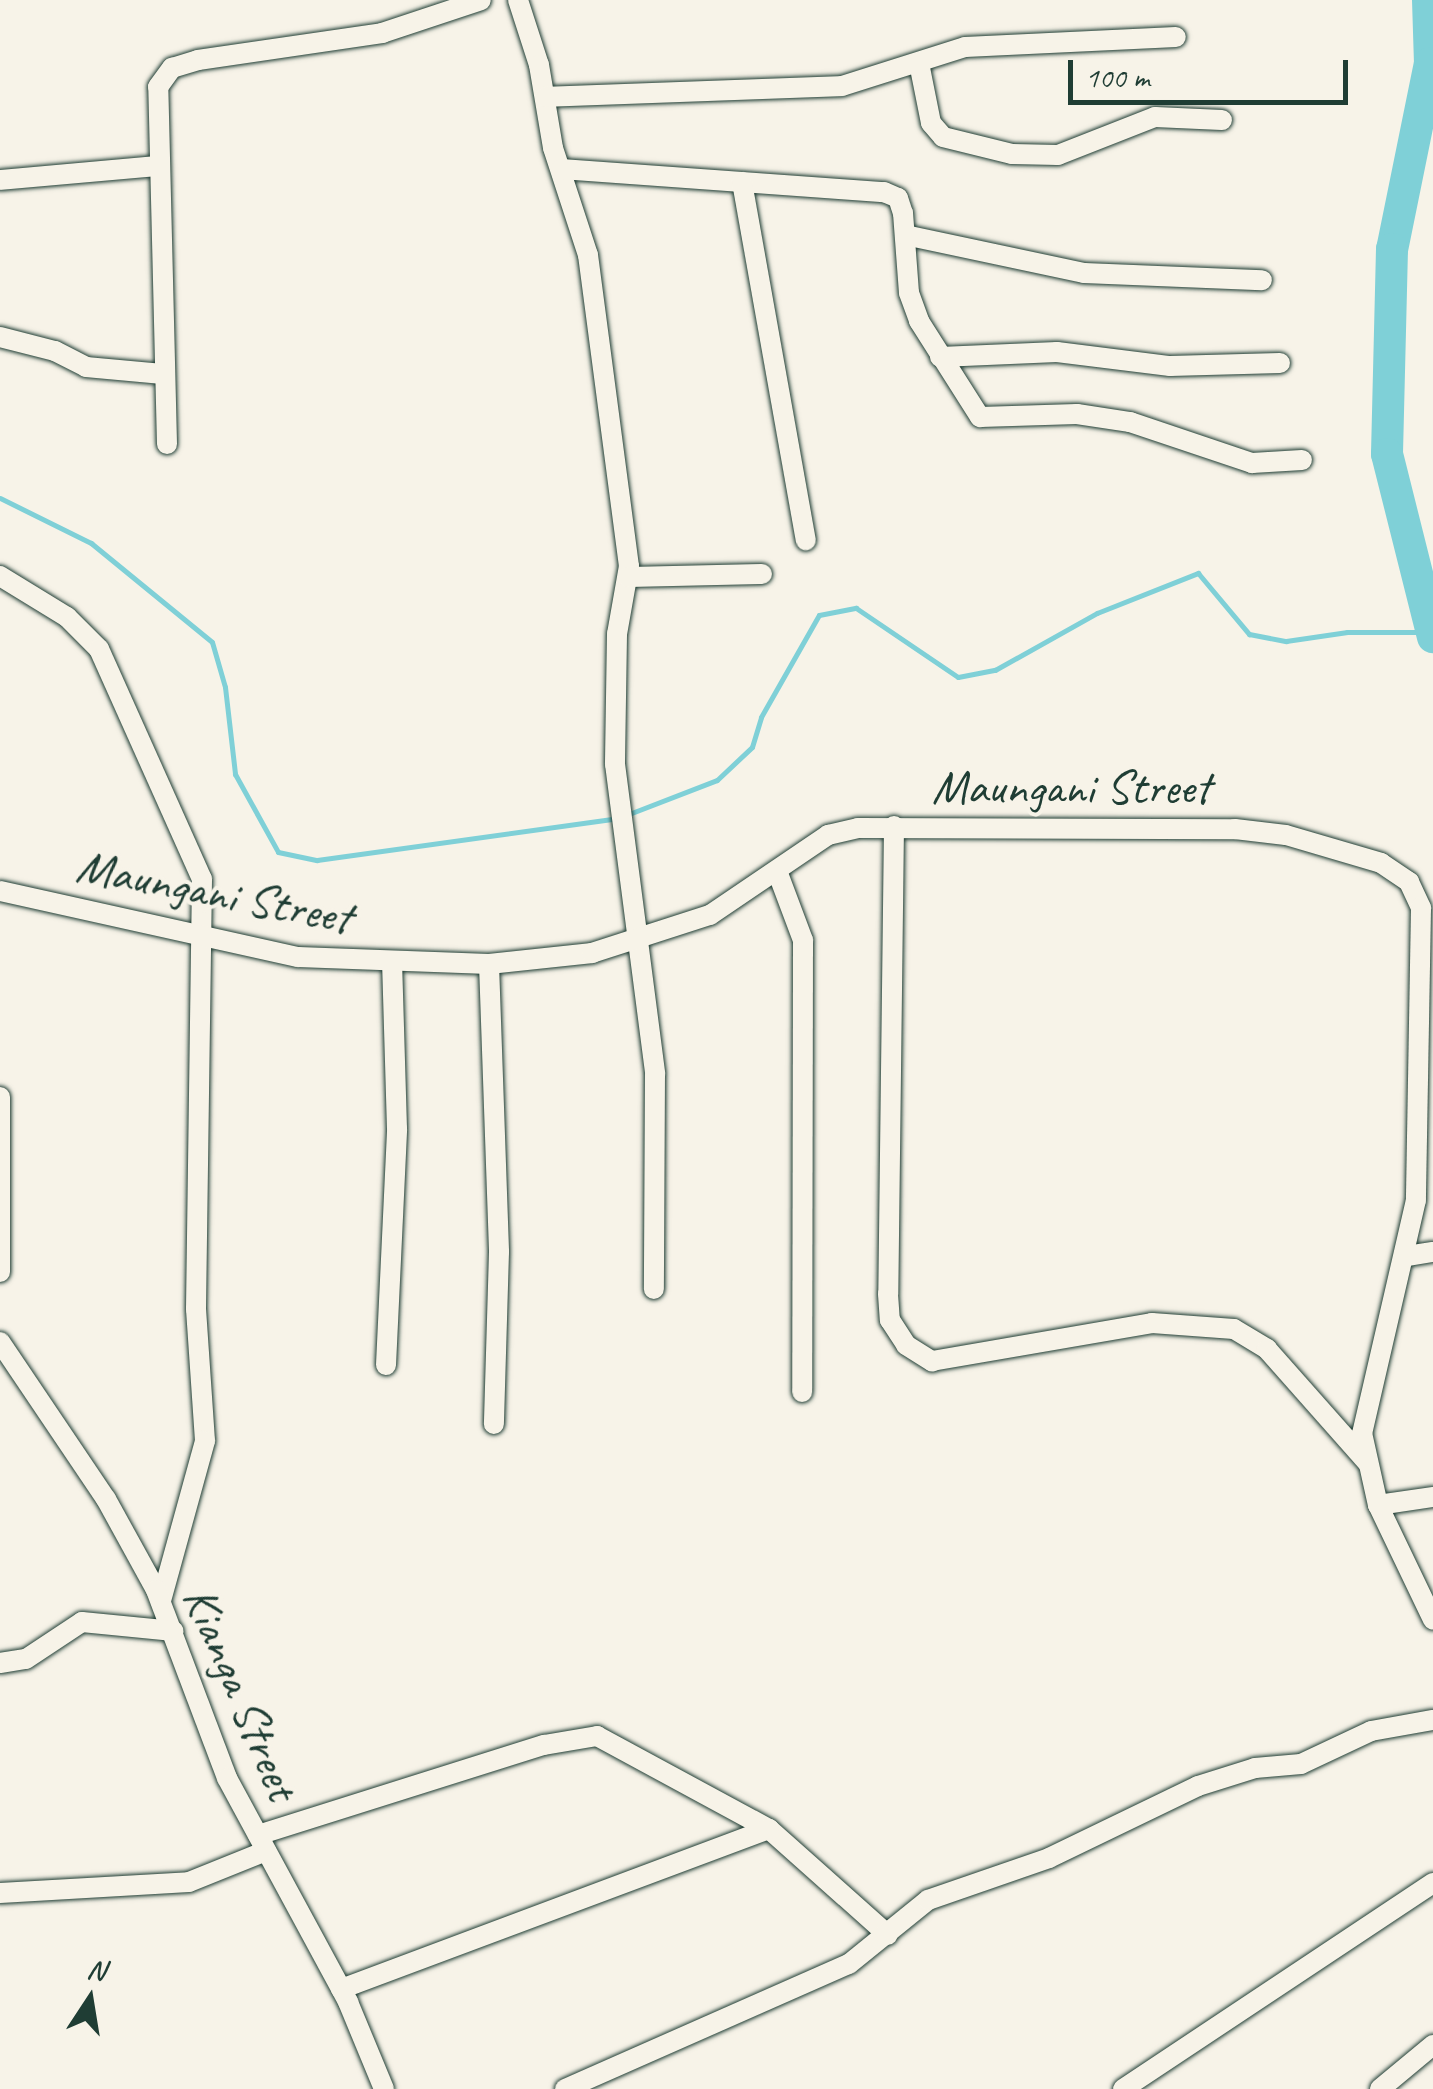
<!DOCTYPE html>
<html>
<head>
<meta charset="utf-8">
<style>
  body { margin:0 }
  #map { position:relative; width:1433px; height:2089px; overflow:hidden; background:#f7f3e8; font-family:Caveat,sans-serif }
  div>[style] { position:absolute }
  .stream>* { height:5px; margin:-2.5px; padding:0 2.5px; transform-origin:2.5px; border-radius:2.5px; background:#7fd0d7 }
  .river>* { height:32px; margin:-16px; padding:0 16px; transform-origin:16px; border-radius:16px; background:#7fd0d7 }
  .roads { filter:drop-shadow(0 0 2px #1f3d34) drop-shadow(0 0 2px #1f3d34) }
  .minor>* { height:20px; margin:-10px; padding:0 10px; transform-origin:10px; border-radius:10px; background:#f7f3e8 }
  span { translate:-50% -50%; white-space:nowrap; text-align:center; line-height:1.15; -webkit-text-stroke:8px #f7f3e8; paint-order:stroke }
  .street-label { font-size:48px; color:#1f3d34 }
  .north { position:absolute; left:40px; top:1949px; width:100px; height:100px; -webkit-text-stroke:8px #f7f3e8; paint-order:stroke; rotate:12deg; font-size:28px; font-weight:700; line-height:40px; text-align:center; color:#1f3d34 }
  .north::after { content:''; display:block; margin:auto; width:35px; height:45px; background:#1f3d34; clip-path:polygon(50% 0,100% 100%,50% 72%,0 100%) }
  .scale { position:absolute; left:1068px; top:60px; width:280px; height:45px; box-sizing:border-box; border:5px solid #1f3d34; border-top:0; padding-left:12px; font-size:30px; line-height:35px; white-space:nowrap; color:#1f3d34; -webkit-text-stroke:8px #f7f3e8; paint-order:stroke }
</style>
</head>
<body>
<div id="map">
  <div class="stream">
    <i style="left:0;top:498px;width:102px;rotate:26.3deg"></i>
    <i style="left:91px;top:543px;width:156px;rotate:39.3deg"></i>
    <i style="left:212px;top:642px;width:47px;rotate:73.9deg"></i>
    <i style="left:225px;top:687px;width:88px;rotate:83.4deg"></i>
    <i style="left:235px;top:774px;width:89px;rotate:61.1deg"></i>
    <i style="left:278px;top:852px;width:40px;rotate:12deg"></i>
    <i style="left:317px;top:860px;width:305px;rotate:-7.9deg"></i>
    <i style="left:629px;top:814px;width:94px;rotate:-21.1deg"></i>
    <i style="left:717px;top:780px;width:48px;rotate:-43.3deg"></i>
    <i style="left:752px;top:747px;width:31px;rotate:-73deg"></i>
    <i style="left:761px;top:717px;width:117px;rotate:-60.4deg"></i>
    <i style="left:819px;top:615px;width:38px;rotate:-11deg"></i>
    <i style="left:856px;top:608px;width:123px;rotate:34.1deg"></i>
    <i style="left:958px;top:677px;width:38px;rotate:-11deg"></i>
    <i style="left:995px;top:670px;width:117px;rotate:-29.2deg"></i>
    <i style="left:1097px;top:613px;width:109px;rotate:-21.6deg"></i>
    <i style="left:1198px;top:573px;width:80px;rotate:50.1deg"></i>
    <i style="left:1249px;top:634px;width:38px;rotate:11deg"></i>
    <i style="left:1286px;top:641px;width:62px;rotate:-8.4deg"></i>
    <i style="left:1347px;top:632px;width:85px"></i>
  </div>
  <div class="river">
    <i style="left:1428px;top:0;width:63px;rotate:88.2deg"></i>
    <i style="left:1430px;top:63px;width:190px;rotate:101.5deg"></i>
    <i style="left:1392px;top:249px;width:205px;rotate:91.4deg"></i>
    <i style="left:1387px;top:454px;width:189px;rotate:75.9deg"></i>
  </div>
  <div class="roads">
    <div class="minor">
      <i style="left:518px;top:0;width:68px;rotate:72.1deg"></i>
      <i style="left:539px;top:65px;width:84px;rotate:80.4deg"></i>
      <i style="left:553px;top:148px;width:113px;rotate:71.9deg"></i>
      <i style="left:588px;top:255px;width:314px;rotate:82.5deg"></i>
      <i style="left:629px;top:566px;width:69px;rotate:100deg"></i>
      <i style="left:617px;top:634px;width:130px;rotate:90.9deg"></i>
      <i style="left:615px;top:764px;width:313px;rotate:82.6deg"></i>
      <i style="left:655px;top:1074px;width:215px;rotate:90.3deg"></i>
      <i style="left:919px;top:63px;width:61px;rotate:78.7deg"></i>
      <i style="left:931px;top:123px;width:18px;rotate:49deg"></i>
      <i style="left:943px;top:137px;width:71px;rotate:13.8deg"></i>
      <i style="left:1012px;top:154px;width:46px;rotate:1.2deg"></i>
      <i style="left:1058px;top:155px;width:104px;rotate:-21.4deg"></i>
      <i style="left:1155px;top:117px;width:67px;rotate:2.6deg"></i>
      <i style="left:545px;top:97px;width:297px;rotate:-2.1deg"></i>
      <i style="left:842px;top:86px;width:129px;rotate:-17.6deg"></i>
      <i style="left:965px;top:47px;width:211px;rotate:-2.7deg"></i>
      <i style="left:561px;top:169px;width:324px;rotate:4.1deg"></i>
      <i style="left:884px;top:192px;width:15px;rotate:23deg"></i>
      <i style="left:898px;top:198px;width:16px;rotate:72deg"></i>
      <i style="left:903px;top:213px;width:80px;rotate:85.7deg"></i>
      <i style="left:909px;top:293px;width:30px;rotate:70deg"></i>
      <i style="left:919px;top:321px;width:114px;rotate:57.6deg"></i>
      <i style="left:980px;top:417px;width:97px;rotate:-1.8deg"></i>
      <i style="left:1077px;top:414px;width:54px;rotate:8.6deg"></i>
      <i style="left:1130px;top:422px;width:129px;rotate:18.6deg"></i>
      <i style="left:1252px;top:463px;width:50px;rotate:-3.4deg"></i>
      <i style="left:0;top:180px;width:159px;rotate:-5.1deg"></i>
      <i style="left:742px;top:182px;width:364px;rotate:79.9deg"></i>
      <i style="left:905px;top:235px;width:183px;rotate:12deg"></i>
      <i style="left:1084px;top:273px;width:178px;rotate:2.3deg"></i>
      <i style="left:0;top:337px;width:57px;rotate:14.3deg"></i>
      <i style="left:55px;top:351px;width:35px;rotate:27deg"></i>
      <i style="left:86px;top:367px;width:77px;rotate:5.2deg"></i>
      <i style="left:940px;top:357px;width:117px;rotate:-2.4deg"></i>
      <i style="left:1057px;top:352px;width:114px;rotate:7.1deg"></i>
      <i style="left:1170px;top:366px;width:110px;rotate:-1.6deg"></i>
      <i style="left:167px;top:444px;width:357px;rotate:-91.4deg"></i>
      <i style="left:158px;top:87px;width:24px;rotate:-54deg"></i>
      <i style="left:172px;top:68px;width:27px;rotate:-17deg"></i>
      <i style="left:198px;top:60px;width:186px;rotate:-8.3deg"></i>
      <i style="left:382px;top:33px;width:104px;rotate:-18.4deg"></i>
      <i style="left:0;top:576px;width:79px;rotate:31.5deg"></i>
      <i style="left:67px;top:617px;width:45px;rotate:45deg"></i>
      <i style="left:99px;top:649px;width:252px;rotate:65.9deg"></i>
      <i style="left:202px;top:879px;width:430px;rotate:90.8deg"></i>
      <i style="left:196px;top:1309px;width:132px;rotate:86.1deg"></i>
      <i style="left:205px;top:1441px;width:166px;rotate:105.4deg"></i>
      <i style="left:628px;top:577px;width:134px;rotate:-1.3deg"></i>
      <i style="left:894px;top:826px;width:468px;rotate:90.7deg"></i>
      <i style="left:888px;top:1294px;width:26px;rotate:86deg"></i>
      <i style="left:890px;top:1320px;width:30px;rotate:57deg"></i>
      <i style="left:906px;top:1345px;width:31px;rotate:32deg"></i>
      <i style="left:932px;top:1361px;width:223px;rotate:-9.8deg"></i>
      <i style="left:1152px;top:1323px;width:82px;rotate:4.2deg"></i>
      <i style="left:1234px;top:1329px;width:39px;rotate:31deg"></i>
      <i style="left:1267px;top:1349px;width:151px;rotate:48.5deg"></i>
      <i style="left:777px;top:871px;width:74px;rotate:69.4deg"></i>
      <i style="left:803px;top:940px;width:452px;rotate:90.1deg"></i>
      <i style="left:0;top:891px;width:305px;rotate:12.5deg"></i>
      <i style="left:298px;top:957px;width:191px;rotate:2.1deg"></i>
      <i style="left:489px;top:964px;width:104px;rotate:-6.1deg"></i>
      <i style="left:592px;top:953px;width:124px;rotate:-17.9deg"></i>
      <i style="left:710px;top:915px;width:143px;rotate:-34.1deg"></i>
      <i style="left:828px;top:835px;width:31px;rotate:-13deg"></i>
      <i style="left:858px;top:828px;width:377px;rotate:0.2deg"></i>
      <i style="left:1235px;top:829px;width:51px;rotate:6.7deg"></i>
      <i style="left:1286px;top:835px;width:99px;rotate:16.4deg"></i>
      <i style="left:1381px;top:863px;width:34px;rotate:34deg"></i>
      <i style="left:1409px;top:882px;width:29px;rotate:65deg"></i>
      <i style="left:1421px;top:908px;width:292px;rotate:91deg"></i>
      <i style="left:1416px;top:1200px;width:239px;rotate:103deg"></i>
      <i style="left:1362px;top:1433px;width:74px;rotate:77.5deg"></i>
      <i style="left:1378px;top:1505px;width:127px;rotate:64.4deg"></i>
      <i style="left:489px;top:964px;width:288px;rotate:88deg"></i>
      <i style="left:499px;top:1252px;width:172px;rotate:91.7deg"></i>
      <i style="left:0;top:1097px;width:175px;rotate:90deg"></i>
      <i style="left:1407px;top:1256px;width:26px;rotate:-9deg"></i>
      <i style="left:0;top:1342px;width:189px;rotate:56deg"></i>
      <i style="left:106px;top:1499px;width:104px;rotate:61.2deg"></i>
      <i style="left:156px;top:1590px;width:201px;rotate:69.3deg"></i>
      <i style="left:227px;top:1778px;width:255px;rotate:61.6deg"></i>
      <i style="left:348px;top:2002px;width:94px;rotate:67.5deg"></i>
      <i style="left:386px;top:1365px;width:236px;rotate:-87.3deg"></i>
      <i style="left:397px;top:1129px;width:166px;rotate:-91.7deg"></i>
      <i style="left:1378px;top:1505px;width:56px;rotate:-8.3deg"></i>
      <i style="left:0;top:1663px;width:26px;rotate:-9deg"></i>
      <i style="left:26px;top:1659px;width:67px;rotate:-33.5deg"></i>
      <i style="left:82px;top:1622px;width:92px;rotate:5.6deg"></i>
      <i style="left:258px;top:1835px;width:300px;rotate:-17.5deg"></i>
      <i style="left:544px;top:1745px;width:54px;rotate:-9.6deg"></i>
      <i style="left:597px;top:1736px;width:196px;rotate:28.4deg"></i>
      <i style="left:769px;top:1829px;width:159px;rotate:41.7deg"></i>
      <i style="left:0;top:1893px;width:189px;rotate:-3.3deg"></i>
      <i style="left:189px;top:1882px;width:83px;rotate:-21.9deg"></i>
      <i style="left:341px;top:1989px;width:457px;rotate:-20.5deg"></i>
      <i style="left:565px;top:2089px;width:310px;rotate:-23.8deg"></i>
      <i style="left:849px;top:1964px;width:102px;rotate:-39deg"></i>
      <i style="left:928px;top:1900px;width:128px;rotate:-19.1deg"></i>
      <i style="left:1049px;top:1858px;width:165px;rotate:-25.8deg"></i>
      <i style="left:1198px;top:1786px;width:60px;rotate:-17.5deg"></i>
      <i style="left:1255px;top:1768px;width:46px;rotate:-5deg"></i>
      <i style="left:1301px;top:1764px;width:77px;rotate:-25.2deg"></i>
      <i style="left:1371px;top:1731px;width:63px;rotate:-10.1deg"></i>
      <i style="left:1123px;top:2089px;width:372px;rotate:-33.6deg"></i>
      <i style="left:1380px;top:2089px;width:69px;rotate:-39.7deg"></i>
    </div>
  </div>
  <div class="street-label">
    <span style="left:1071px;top:788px">Maungani Street</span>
    <span style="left:214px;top:892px;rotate:11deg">Maungani Street</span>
    <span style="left:241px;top:1693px;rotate:67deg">Kianga Street</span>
  </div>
  <div class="north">N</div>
  <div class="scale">100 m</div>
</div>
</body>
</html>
